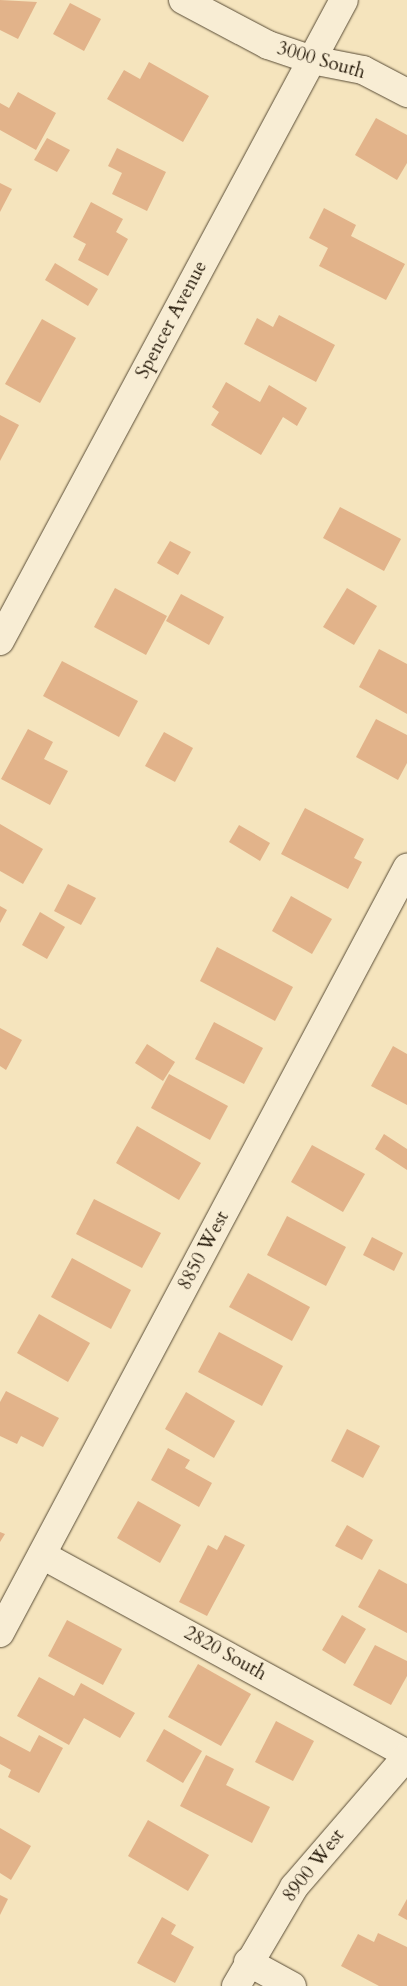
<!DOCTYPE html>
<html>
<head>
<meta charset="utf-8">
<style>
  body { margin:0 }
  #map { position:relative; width:407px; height:1986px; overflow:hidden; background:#f5e4bd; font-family:Cardo,serif }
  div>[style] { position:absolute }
  .building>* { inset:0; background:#e2b38a }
  .roads { filter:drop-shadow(0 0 1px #594c36) drop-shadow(0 0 1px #594c36) }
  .minor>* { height:28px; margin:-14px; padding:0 14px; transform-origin:14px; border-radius:14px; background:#f8edd4 }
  span { translate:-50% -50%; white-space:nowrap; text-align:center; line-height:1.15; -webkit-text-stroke:4px #f8edd4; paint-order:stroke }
  .street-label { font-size:19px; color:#251909 }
</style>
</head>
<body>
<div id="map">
  <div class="building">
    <i style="clip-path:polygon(0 0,37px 2px,18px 39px,0 30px)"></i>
    <i style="clip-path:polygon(70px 3px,101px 19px,84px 51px,53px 34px)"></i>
    <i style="clip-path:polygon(149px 62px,209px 96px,183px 142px,107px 99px,124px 70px,140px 79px)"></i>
    <i style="clip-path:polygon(18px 92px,56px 113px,36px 150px,0 130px,0 103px,9px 108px)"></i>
    <i style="clip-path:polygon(376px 118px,407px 135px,407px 163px,397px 180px,355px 155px)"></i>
    <i style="clip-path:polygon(47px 138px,70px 150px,57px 172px,34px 160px)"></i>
    <i style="clip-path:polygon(117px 148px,166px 172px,147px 211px,112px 194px,122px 173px,108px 166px)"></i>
    <i style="clip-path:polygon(0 183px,12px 189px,0 212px)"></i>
    <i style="clip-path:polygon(91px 202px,123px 219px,116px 232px,128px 239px,108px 276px,78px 260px,86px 244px,73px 237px)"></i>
    <i style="clip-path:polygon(324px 208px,356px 225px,351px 236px,405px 264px,386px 300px,319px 266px,328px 248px,309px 238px)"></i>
    <i style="clip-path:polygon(55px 263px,98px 289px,88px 306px,45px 280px)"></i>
    <i style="clip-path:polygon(279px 315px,335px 345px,316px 382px,244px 344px,257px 318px,273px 327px)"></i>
    <i style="clip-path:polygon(42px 319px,76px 338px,40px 403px,5px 384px)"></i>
    <i style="clip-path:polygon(226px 382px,260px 402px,269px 385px,307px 408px,297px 426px,283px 417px,261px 455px,211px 425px,219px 412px,212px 407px)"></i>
    <i style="clip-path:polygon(0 415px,19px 425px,0 461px)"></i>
    <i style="clip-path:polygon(340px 507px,401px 539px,384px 571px,323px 538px)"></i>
    <i style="clip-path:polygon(170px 541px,191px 552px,178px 575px,157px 563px)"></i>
    <i style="clip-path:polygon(115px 588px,167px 616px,146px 655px,94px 627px)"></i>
    <i style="clip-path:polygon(347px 588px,377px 606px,354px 645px,323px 627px)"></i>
    <i style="clip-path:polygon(181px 594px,224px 617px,209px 645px,166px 621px)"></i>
    <i style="clip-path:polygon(379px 649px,407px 664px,407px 714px,359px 687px)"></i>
    <i style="clip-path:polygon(62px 661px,138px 701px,119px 737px,43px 696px)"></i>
    <i style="clip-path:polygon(376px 719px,407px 735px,407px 763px,398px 780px,356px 757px)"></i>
    <i style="clip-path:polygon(28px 729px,53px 742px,44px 759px,68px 771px,50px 805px,1px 779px)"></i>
    <i style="clip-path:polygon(164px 732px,193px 748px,175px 782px,145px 766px)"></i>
    <i style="clip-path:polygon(305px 808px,364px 839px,354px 858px,362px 862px,348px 889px,281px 854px)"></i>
    <i style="clip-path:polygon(0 824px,43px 849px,23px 884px,0 871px)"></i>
    <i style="clip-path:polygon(239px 825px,270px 843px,260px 861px,229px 842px)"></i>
    <i style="clip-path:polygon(68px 884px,96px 898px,81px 925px,54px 911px)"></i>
    <i style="clip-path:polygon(291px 896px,332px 919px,312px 954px,272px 931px)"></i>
    <i style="clip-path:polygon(0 906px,7px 910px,0 923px)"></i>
    <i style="clip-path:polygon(40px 912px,65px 927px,47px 959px,22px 945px)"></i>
    <i style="clip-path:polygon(217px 947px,293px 987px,275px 1021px,200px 981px)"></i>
    <i style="clip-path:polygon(214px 1022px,263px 1048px,244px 1084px,195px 1059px)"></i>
    <i style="clip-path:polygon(0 1028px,22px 1040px,6px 1070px,0 1066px)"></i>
    <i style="clip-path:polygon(147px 1044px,175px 1062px,163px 1081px,135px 1063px)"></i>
    <i style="clip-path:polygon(393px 1046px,407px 1054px,407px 1105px,371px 1086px)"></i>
    <i style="clip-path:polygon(169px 1074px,228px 1106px,210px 1140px,151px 1108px)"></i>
    <i style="clip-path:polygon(137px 1126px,201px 1163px,179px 1200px,116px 1163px)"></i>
    <i style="clip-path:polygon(384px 1134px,407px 1149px,407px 1170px,375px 1149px)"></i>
    <i style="clip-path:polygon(312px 1145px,365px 1174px,343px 1212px,291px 1182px)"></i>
    <i style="clip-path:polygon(94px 1199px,161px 1233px,142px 1268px,76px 1234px)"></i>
    <i style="clip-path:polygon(287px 1216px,346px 1247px,326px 1286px,267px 1255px)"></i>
    <i style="clip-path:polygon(372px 1237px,403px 1253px,394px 1271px,363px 1255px)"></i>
    <i style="clip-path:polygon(72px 1258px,131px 1290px,111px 1329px,51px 1297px)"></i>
    <i style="clip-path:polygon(248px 1273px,310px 1307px,292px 1341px,229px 1307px)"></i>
    <i style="clip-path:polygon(39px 1314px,90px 1343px,68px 1382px,17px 1353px)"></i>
    <i style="clip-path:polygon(219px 1332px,283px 1366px,262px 1406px,198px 1372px)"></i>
    <i style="clip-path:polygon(6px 1391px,59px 1418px,43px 1447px,21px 1436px,17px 1444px,0 1436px,0 1402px)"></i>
    <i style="clip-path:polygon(186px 1392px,235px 1421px,214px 1458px,165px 1429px)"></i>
    <i style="clip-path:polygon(347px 1429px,380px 1446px,363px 1478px,331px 1461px)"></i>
    <i style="clip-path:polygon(168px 1448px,190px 1460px,185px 1468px,212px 1483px,199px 1507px,151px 1480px)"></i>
    <i style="clip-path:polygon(138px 1501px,181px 1525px,160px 1563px,117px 1538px)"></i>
    <i style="clip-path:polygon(347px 1525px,373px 1540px,362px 1560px,335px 1546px)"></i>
    <i style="clip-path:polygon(0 1532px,5px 1534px,0 1542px)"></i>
    <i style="clip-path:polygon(225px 1535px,245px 1545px,207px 1616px,179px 1602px,208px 1545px,217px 1550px)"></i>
    <i style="clip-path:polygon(379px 1569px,407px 1584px,407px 1633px,358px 1607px)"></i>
    <i style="clip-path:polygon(342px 1615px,366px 1629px,345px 1664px,322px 1650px)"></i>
    <i style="clip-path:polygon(67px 1620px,122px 1649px,103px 1685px,48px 1656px)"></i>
    <i style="clip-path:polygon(375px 1645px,407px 1661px,407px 1676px,391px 1705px,353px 1685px)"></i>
    <i style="clip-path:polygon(198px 1664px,251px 1694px,221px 1746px,168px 1717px)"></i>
    <i style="clip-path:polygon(39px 1677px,74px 1696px,81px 1683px,135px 1713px,120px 1738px,84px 1718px,69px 1745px,17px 1716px)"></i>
    <i style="clip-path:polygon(276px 1721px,314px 1741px,293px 1781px,255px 1762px)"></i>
    <i style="clip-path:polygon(164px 1729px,202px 1751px,183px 1783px,146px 1761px)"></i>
    <i style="clip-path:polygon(39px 1735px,63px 1748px,39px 1793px,8px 1777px,11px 1770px,0 1764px,0 1736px,30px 1752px)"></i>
    <i style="clip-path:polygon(206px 1755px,234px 1769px,226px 1785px,270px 1807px,252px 1843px,180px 1806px)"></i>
    <i style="clip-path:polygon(148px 1820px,209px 1855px,188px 1891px,128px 1856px)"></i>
    <i style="clip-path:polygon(0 1828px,31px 1846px,11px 1880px,0 1873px)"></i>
    <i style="clip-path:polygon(0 1895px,8px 1899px,0 1915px)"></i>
    <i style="clip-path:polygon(407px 1899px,407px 1920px,398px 1915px)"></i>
    <i style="clip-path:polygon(162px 1917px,176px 1925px,171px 1934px,194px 1947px,175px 1983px,137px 1963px)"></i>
    <i style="clip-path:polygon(378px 1933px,407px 1947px,407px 1986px,379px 1986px,341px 1966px,358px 1934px,374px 1942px)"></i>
  </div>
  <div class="roads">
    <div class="minor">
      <i style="left:183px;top:0;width:96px;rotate:27.9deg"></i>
      <i style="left:268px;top:45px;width:46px;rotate:18.8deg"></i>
      <i style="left:312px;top:60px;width:52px;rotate:11.1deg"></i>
      <i style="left:363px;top:70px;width:50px;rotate:27.6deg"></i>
      <i style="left:0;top:641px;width:727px;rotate:-61.78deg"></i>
      <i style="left:42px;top:1555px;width:416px;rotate:28.6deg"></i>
      <i style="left:0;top:1633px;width:867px;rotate:-61.99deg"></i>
      <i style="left:248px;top:1962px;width:50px;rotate:28.6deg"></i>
      <i style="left:236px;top:1986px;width:115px;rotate:-59.6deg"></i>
      <i style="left:294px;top:1887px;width:173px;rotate:-49.2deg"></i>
    </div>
  </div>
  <div class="street-label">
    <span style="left:321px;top:61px;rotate:16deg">3000 South</span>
    <span style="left:172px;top:320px;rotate:-62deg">Spencer Avenue</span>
    <span style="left:204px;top:1251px;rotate:-62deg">8850 West</span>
    <span style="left:225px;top:1654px;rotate:29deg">2820 South</span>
    <span style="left:314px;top:1866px;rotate:-52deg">8900 West</span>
  </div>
</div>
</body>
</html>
